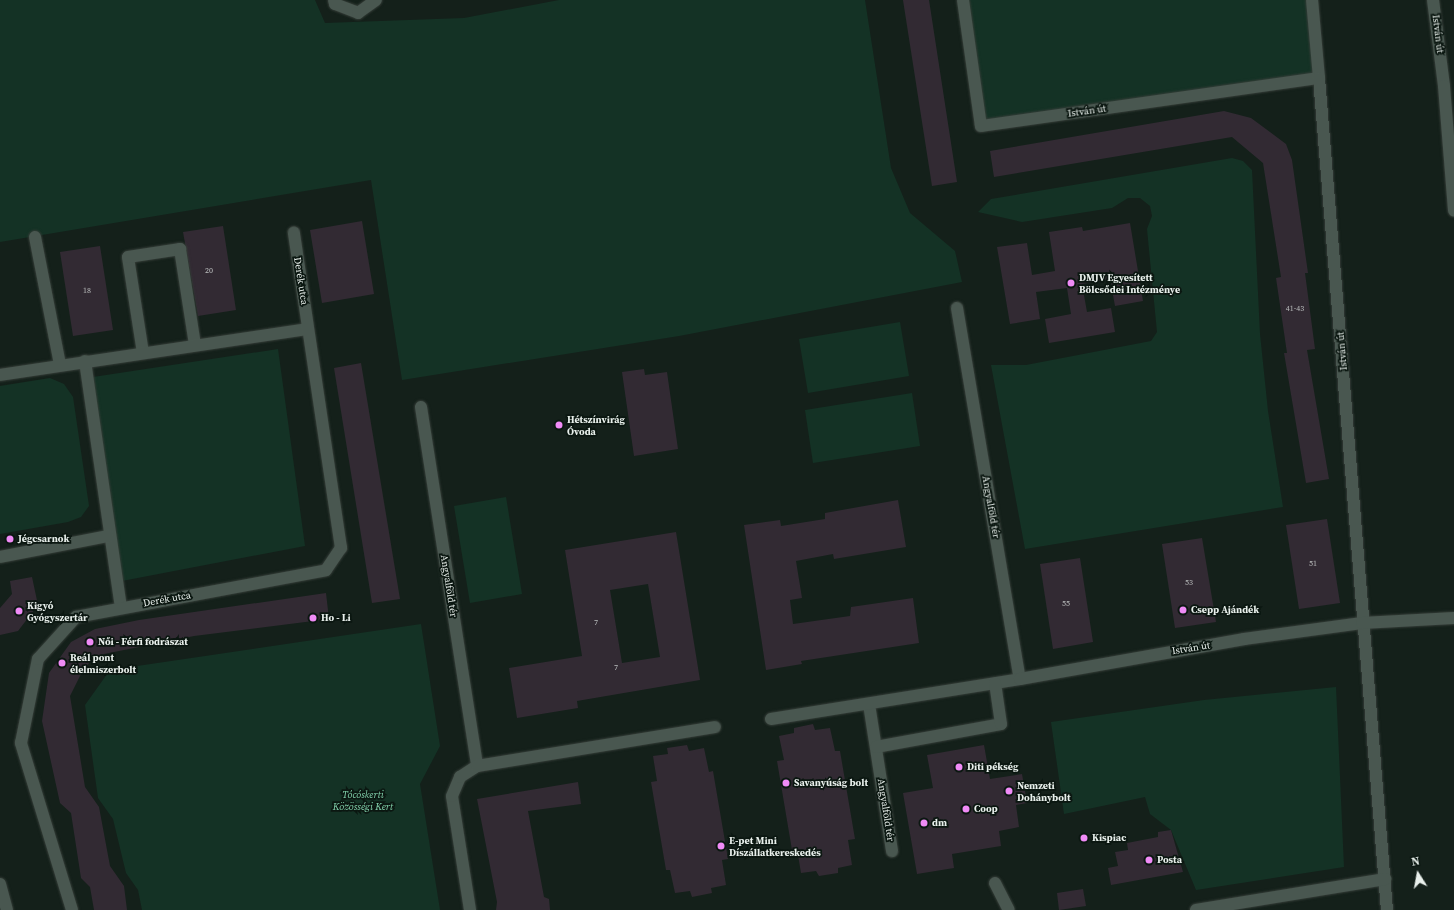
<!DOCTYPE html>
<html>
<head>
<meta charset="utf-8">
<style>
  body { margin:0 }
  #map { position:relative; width:1454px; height:910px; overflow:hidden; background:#14201a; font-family:"Source Serif 4",serif }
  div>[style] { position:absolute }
  .green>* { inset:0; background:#143225 }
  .building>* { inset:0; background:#322a33 }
  .roads { filter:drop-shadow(0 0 1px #353d38) drop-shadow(0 0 1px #353d38) }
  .street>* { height:12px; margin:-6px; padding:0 6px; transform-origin:6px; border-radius:6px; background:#495750 }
  .secondary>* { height:12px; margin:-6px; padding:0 6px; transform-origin:6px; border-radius:6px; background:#495750 }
  .dots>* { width:11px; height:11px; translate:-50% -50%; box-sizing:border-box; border:2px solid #0b1711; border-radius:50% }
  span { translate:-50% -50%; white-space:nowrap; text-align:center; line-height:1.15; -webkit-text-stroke:3.5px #0b1711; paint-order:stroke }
  .number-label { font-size:8px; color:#bbbebe }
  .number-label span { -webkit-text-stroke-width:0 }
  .street-label { font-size:10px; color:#e9f0ec }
  .poi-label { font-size:10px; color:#e9f0ec; font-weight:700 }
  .left { translate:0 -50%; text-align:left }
  .park-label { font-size:10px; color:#84d4ae; font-style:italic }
  .north { position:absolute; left:1398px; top:854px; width:40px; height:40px; -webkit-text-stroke:3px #0b1711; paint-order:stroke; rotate:349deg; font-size:11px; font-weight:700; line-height:16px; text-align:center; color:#e9f0ec }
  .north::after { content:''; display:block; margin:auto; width:14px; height:18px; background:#e9f0ec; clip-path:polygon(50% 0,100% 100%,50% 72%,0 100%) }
</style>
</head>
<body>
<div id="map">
  <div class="green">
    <i style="clip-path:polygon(0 0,315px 0,325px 23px,464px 18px,559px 0,865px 0,891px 168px,910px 213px,955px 251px,962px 282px,679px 336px,402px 380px,371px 180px,0 242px)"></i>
    <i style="clip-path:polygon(963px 0,1312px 0,1319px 78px,981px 126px)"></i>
    <i style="clip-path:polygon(1232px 158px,1243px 161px,1252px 170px,1260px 334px,1268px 411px,1283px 507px,1025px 549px,991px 365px,1026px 365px,1151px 341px,1157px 332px,1147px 229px,1152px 216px,1150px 206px,1140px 198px,1128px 198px,1112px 208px,1022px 222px,978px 212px,991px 199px)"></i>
    <i style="clip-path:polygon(900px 322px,909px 376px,808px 393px,799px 339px)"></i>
    <i style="clip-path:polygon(278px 349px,305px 546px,122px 581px,93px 377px)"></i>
    <i style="clip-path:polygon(50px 378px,64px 384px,73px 397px,89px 506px,81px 517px,68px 522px,0 534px,0 386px)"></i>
    <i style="clip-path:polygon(912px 393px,920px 446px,813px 463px,805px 410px)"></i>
    <i style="clip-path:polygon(506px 497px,522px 594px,470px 603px,454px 506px)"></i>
    <i style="clip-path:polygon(421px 624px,440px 746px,420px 784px,440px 910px,142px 910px,138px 890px,126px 873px,113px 819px,98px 798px,85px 705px,110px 670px)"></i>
    <i style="clip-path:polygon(1336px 687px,1344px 867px,1196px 890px,1171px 830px,1150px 814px,1145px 797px,1064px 814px,1051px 722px,1204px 700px)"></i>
  </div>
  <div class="building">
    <i style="clip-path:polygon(903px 0,929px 0,957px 182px,932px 186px)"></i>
    <i style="clip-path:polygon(1224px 111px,1251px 118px,1286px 144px,1292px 160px,1308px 273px,1305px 273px,1315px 349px,1307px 350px,1329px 479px,1306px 483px,1284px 353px,1287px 353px,1276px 278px,1281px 277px,1263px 163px,1232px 137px,994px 177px,990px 151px)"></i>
    <i style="clip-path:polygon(362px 221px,374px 294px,322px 303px,310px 230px)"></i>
    <i style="clip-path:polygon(1130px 223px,1143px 301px,1115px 306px,1110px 279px,1082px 284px,1087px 312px,1111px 308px,1115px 332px,1049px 343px,1045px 319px,1071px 314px,1067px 288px,1036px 292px,1040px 319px,1010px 324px,997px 247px,1027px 243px,1032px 275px,1055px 271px,1049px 232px,1082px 227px,1083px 231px)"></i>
    <i style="clip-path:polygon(223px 226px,236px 310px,198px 316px,183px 232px)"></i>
    <i style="clip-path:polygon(100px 246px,113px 330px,73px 336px,60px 252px)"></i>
    <i style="clip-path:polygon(361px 363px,400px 599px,372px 603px,334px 368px)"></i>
    <i style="clip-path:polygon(644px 369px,645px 375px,667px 372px,678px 449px,634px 456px,622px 372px)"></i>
    <i style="clip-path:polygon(898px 500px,906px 547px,834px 559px,833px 554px,796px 561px,802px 598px,790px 600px,793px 624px,850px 616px,851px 607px,913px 598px,919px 643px,801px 661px,802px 664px,766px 670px,744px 525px,780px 520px,781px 526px,825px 519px,825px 513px)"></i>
    <i style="clip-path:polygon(1327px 519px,1340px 603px,1299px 609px,1286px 525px)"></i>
    <i style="clip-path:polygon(evenodd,676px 532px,700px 680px,577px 701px,578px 708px,517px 718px,509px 668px,582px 656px,565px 550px,676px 532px,648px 584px,660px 657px,622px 663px,610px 590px,648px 584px)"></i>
    <i style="clip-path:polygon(1202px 538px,1216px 622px,1175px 628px,1162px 544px)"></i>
    <i style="clip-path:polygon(1080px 558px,1093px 642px,1053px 649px,1040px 564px)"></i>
    <i style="clip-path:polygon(32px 577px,38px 605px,18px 631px,0 635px,0 608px,12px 594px,10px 581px)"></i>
    <i style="clip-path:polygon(326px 593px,329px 619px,194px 636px,94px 656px,81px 674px,70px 696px,85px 787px,99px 807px,110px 866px,124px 886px,127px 910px,94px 910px,90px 887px,81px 878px,71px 813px,60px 803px,42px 721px,49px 673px,71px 642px,95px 629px,139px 620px)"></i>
    <i style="clip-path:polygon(813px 724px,815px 730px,830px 728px,835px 751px,840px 751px,855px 839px,848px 840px,852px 865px,838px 868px,838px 873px,819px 876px,816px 871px,801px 873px,797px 849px,792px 850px,777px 761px,784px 760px,779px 736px,794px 733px,794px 728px)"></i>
    <i style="clip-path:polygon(687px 745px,689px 751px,704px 748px,709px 772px,713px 771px,728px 859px,722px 860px,726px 885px,711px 888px,712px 893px,692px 897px,690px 891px,675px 893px,670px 870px,666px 870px,651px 782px,657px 781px,653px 756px,668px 754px,667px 748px)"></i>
    <i style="clip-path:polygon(984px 745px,990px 779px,1022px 774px,1027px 803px,1016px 805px,1019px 827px,999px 831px,1001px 846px,952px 854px,954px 868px,917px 874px,903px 793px,933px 788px,927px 755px)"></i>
    <i style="clip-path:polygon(578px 782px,581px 804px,528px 811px,544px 897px,549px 899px,550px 910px,496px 910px,497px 902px,477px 799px)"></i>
    <i style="clip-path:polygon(1171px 830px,1183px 872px,1111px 885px,1108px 868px,1118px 866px,1115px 852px,1128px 850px,1127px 843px,1158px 837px,1158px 832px)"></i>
    <i style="clip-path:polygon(1083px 889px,1086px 906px,1059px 910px,1057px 893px)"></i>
  </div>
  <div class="roads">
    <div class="street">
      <i style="left:334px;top:0;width:4px;rotate:76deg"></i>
      <i style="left:335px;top:4px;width:25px;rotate:21deg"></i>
      <i style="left:358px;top:13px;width:22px;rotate:-36deg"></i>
      <i style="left:963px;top:0;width:127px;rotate:81.9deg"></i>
      <i style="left:981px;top:126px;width:341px;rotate:-8.1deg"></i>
      <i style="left:1319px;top:78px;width:78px;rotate:-95.1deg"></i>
      <i style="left:1319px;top:78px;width:835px;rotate:85.33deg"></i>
      <i style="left:35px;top:237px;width:129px;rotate:78.9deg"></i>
      <i style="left:957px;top:308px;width:376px;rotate:80.4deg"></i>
      <i style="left:143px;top:353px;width:97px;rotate:-98.9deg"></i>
      <i style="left:128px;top:257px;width:53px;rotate:-8.7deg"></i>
      <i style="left:180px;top:249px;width:97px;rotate:81.1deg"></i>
      <i style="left:85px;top:361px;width:249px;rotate:81.7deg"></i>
      <i style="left:0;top:375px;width:311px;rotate:-8.5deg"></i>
      <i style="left:421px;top:407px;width:363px;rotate:81.1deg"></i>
      <i style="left:0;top:557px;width:110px;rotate:-11deg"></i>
      <i style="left:869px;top:704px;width:149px;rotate:81.1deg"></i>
      <i style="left:771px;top:719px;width:252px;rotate:-9.1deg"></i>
      <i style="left:1020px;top:679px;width:228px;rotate:-10.1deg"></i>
      <i style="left:1244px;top:639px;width:119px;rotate:-7.7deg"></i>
      <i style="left:1362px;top:623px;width:92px;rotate:-3.1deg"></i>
      <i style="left:876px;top:747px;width:127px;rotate:-10.4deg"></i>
      <i style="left:1001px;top:724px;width:41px;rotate:-98.3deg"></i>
      <i style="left:995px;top:883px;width:30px;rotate:63deg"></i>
      <i style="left:0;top:884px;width:27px;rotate:75deg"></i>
      <i style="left:72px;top:910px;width:175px;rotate:-107deg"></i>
      <i style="left:21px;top:743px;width:86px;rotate:-78.6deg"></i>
      <i style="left:38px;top:659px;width:57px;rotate:-47.9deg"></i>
      <i style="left:76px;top:617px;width:254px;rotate:-10.6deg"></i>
      <i style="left:326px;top:570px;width:27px;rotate:-56deg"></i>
      <i style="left:341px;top:548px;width:319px;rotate:-98.5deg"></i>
      <i style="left:470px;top:910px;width:115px;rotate:-99deg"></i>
      <i style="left:452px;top:796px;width:21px;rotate:-67deg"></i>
      <i style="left:460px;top:777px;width:20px;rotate:-33deg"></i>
      <i style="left:477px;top:766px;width:241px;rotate:-9.3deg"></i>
      <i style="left:1196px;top:910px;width:192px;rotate:-9.3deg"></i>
    </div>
    <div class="secondary">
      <i style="left:1433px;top:0;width:87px;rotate:82.7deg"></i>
      <i style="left:1444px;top:86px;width:125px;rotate:85.4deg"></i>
    </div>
  </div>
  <div class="dots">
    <i style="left:1071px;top:283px;background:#f08bf6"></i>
    <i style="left:559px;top:425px;background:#f08bf6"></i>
    <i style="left:10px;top:539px;background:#f08bf6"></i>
    <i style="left:1183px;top:610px;background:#f08bf6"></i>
    <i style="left:19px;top:611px;background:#f08bf6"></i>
    <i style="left:313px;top:618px;background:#f08bf6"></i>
    <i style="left:90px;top:642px;background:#f08bf6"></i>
    <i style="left:62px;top:663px;background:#f08bf6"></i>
    <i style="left:959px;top:767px;background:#f08bf6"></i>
    <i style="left:786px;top:783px;background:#f08bf6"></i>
    <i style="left:1009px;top:791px;background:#f08bf6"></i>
    <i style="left:966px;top:809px;background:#f08bf6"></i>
    <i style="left:924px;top:823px;background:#f08bf6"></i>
    <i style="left:1084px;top:838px;background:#f08bf6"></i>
    <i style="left:721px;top:846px;background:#f08bf6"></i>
    <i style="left:1149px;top:860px;background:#f08bf6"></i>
  </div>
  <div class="number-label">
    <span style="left:209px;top:271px">20</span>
    <span style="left:87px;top:291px">18</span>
    <span style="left:1295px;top:309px">41-43</span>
    <span style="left:1313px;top:564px">51</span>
    <span style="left:1189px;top:583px">53</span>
    <span style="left:1066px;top:604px">55</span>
    <span style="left:596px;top:623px">7</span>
    <span style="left:616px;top:668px">7</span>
  </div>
  <div class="street-label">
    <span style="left:1438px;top:34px;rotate:83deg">István út</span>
    <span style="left:1087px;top:111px;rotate:-8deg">István út</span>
    <span style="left:301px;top:281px;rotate:81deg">Derék utca</span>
    <span style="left:1342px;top:351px;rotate:-95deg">István út</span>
    <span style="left:991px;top:507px;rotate:80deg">Angyalföld tér</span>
    <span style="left:449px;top:586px;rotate:81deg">Angyalföld tér</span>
    <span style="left:167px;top:599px;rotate:-10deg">Derék utca</span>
    <span style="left:1191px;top:648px;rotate:-9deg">István út</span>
    <span style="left:886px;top:810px;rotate:81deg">Angyalföld tér</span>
  </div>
  <div class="poi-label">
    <span class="left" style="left:1079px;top:283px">DMJV Egyesített<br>Bölcsődei Intézménye</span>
    <span class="left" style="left:567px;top:425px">Hétszínvirág<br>Óvoda</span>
    <span class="left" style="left:18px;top:539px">Jégcsarnok</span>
    <span class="left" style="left:27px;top:611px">Kigyó<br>Gyógyszertár</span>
    <span class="left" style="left:1191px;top:610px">Csepp Ajándék</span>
    <span class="left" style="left:321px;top:618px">Ho - Li</span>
    <span class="left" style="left:98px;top:642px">Női - Férfi fodrászat</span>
    <span class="left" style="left:70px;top:663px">Reál pont<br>élelmiszerbolt</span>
    <span class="left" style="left:967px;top:767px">Diti pékség</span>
    <span class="left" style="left:794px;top:783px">Savanyúság bolt</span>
    <span class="left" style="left:1017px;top:791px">Nemzeti<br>Dohánybolt</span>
    <span class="left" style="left:974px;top:809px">Coop</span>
    <span class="left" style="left:932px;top:823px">dm</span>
    <span class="left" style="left:1092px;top:838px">Kispiac</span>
    <span class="left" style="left:729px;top:846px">E-pet Mini<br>Díszállatkereskedés</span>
    <span class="left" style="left:1157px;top:860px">Posta</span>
  </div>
  <div class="park-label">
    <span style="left:363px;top:800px">Tócóskerti<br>Közösségi Kert</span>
  </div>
  <div class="north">N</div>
</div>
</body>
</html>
